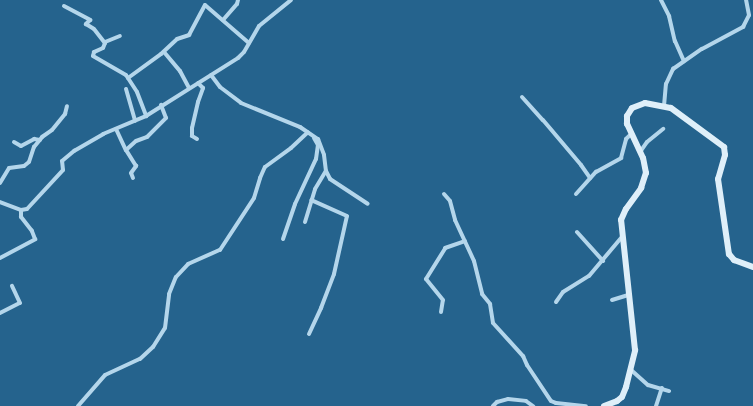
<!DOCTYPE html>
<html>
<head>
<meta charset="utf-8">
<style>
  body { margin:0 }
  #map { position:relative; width:753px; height:406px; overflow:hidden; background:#25638d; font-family:"IBM Plex Sans",sans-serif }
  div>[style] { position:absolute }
  .minor>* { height:4px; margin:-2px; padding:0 2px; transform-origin:2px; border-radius:2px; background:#b4d6eb }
  .secondary>* { height:6px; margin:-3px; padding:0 3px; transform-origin:3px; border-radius:3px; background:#dfeff9 }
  span { translate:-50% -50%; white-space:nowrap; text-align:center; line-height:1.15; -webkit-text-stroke:3px #25638d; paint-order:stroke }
</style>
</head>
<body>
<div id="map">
  <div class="minor">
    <i style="left:661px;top:0;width:18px;rotate:63deg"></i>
    <i style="left:669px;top:16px;width:26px;rotate:77deg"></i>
    <i style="left:675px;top:41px;width:22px;rotate:66deg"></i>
    <i style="left:64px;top:6px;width:30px;rotate:28deg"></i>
    <i style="left:90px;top:20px;width:6px;rotate:135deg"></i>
    <i style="left:86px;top:24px;width:9px;rotate:32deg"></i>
    <i style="left:94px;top:29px;width:18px;rotate:52deg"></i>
    <i style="left:105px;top:43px;width:5px;rotate:112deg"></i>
    <i style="left:103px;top:48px;width:10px;rotate:156deg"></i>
    <i style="left:94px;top:52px;width:4px;rotate:104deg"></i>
    <i style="left:93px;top:56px;width:38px;rotate:30deg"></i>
    <i style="left:126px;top:75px;width:20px;rotate:57deg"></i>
    <i style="left:137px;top:92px;width:26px;rotate:69deg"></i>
    <i style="left:223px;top:20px;width:21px;rotate:-49deg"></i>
    <i style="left:237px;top:4px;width:4px;rotate:-76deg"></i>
    <i style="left:105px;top:42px;width:16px;rotate:-22deg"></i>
    <i style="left:164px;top:52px;width:25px;rotate:50deg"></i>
    <i style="left:180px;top:71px;width:19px;rotate:62deg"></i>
    <i style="left:211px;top:75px;width:15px;rotate:53deg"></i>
    <i style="left:220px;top:87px;width:26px;rotate:37deg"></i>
    <i style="left:241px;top:103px;width:64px;rotate:22.1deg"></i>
    <i style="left:300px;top:127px;width:22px;rotate:34deg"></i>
    <i style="left:318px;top:139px;width:17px;rotate:69deg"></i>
    <i style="left:324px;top:155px;width:16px;rotate:83deg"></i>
    <i style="left:326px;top:171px;width:9px;rotate:63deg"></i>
    <i style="left:330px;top:179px;width:45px;rotate:33.3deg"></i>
    <i style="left:128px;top:78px;width:41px;rotate:-36deg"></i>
    <i style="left:161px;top:54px;width:22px;rotate:-43deg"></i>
    <i style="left:177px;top:39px;width:13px;rotate:-18deg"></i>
    <i style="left:189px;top:35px;width:34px;rotate:-62deg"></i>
    <i style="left:205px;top:5px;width:58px;rotate:40.8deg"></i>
    <i style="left:126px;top:89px;width:33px;rotate:74deg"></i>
    <i style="left:522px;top:97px;width:31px;rotate:48deg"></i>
    <i style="left:543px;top:120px;width:59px;rotate:49.8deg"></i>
    <i style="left:581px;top:165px;width:16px;rotate:55deg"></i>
    <i style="left:664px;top:106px;width:22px;rotate:-85deg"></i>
    <i style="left:666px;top:84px;width:17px;rotate:-65deg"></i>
    <i style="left:673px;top:69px;width:35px;rotate:-35deg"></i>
    <i style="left:702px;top:49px;width:47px;rotate:-28.2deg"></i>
    <i style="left:743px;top:27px;width:13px;rotate:-63deg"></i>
    <i style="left:749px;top:15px;width:15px;rotate:-101deg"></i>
    <i style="left:116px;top:129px;width:23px;rotate:65deg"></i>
    <i style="left:197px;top:139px;width:6px;rotate:-149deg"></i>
    <i style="left:192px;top:136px;width:8px;rotate:-90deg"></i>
    <i style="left:192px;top:128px;width:27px;rotate:-77deg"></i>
    <i style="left:198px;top:102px;width:15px;rotate:-70deg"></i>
    <i style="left:203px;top:88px;width:7px;rotate:-135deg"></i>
    <i style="left:14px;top:142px;width:8px;rotate:30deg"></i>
    <i style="left:21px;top:146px;width:15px;rotate:-28deg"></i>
    <i style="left:34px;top:139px;width:6px;rotate:9deg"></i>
    <i style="left:640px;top:152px;width:12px;rotate:-55deg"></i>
    <i style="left:647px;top:142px;width:21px;rotate:-39deg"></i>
    <i style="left:133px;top:178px;width:5px;rotate:-112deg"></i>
    <i style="left:131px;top:173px;width:9px;rotate:-54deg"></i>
    <i style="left:136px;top:166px;width:19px;rotate:-122deg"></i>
    <i style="left:126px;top:150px;width:13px;rotate:-42deg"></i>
    <i style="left:136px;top:141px;width:12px;rotate:-20deg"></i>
    <i style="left:147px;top:137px;width:27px;rotate:-45deg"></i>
    <i style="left:166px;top:118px;width:14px;rotate:-111deg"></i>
    <i style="left:0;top:183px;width:17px;rotate:-59deg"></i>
    <i style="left:9px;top:168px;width:15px;rotate:-8deg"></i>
    <i style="left:24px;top:166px;width:6px;rotate:-39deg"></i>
    <i style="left:29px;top:162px;width:16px;rotate:-72deg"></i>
    <i style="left:34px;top:147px;width:13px;rotate:-51deg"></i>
    <i style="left:42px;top:137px;width:12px;rotate:-35deg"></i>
    <i style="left:52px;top:130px;width:21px;rotate:-51deg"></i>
    <i style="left:65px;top:114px;width:8px;rotate:-76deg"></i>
    <i style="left:444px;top:194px;width:9px;rotate:49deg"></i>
    <i style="left:450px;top:201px;width:20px;rotate:75deg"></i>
    <i style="left:455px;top:220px;width:45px;rotate:65.1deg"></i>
    <i style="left:474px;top:261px;width:34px;rotate:76deg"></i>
    <i style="left:482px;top:294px;width:13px;rotate:51deg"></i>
    <i style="left:490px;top:304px;width:19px;rotate:81deg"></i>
    <i style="left:493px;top:323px;width:45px;rotate:47.7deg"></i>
    <i style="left:523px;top:356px;width:10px;rotate:66deg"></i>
    <i style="left:527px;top:365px;width:43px;rotate:56.3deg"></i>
    <i style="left:551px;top:401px;width:5px;rotate:22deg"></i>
    <i style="left:556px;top:403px;width:30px;rotate:6deg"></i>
    <i style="left:576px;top:194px;width:30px;rotate:-48deg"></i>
    <i style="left:596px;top:172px;width:29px;rotate:-29deg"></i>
    <i style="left:621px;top:158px;width:20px;rotate:-75deg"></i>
    <i style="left:626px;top:139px;width:7px;rotate:-45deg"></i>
    <i style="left:0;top:202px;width:22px;rotate:21deg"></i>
    <i style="left:21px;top:210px;width:6px;rotate:-9deg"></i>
    <i style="left:27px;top:209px;width:53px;rotate:-47.3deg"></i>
    <i style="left:63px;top:170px;width:9px;rotate:-96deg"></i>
    <i style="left:62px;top:161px;width:16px;rotate:-40deg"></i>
    <i style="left:74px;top:151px;width:34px;rotate:-30deg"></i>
    <i style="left:103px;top:134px;width:47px;rotate:-22.7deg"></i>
    <i style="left:146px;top:116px;width:109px;rotate:-32.2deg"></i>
    <i style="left:238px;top:58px;width:8px;rotate:-45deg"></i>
    <i style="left:244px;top:52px;width:30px;rotate:-60deg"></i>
    <i style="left:259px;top:26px;width:41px;rotate:-39.1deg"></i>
    <i style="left:305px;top:222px;width:34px;rotate:-73deg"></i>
    <i style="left:315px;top:189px;width:21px;rotate:-59deg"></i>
    <i style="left:577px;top:232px;width:39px;rotate:48deg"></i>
    <i style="left:283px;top:239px;width:37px;rotate:-71deg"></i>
    <i style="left:295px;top:204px;width:50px;rotate:-65deg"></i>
    <i style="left:316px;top:159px;width:14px;rotate:-82deg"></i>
    <i style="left:318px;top:145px;width:8px;rotate:-120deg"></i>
    <i style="left:0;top:258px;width:40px;rotate:-28deg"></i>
    <i style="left:35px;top:239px;width:9px;rotate:-111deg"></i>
    <i style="left:32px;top:231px;width:18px;rotate:-128deg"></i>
    <i style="left:21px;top:217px;width:7px;rotate:-90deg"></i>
    <i style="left:612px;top:300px;width:17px;rotate:-17deg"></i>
    <i style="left:556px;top:302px;width:12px;rotate:-55deg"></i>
    <i style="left:563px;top:292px;width:31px;rotate:-32deg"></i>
    <i style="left:589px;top:276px;width:50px;rotate:-49.9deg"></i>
    <i style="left:441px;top:312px;width:12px;rotate:-81deg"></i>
    <i style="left:443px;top:300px;width:27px;rotate:-129deg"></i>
    <i style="left:426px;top:279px;width:36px;rotate:-58deg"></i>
    <i style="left:445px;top:248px;width:21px;rotate:-19deg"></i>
    <i style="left:0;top:313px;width:22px;rotate:-27deg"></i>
    <i style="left:20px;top:303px;width:19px;rotate:-115deg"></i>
    <i style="left:309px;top:334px;width:29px;rotate:-65deg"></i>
    <i style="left:321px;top:308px;width:36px;rotate:-69deg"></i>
    <i style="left:334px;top:274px;width:59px;rotate:-77.4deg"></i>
    <i style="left:347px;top:216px;width:39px;rotate:-156deg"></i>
    <i style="left:630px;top:369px;width:24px;rotate:42deg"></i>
    <i style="left:648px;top:385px;width:22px;rotate:16deg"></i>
    <i style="left:78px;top:406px;width:41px;rotate:-48.9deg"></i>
    <i style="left:105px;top:375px;width:38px;rotate:-25deg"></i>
    <i style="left:140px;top:359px;width:18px;rotate:-43deg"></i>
    <i style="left:153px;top:347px;width:22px;rotate:-58deg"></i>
    <i style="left:165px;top:328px;width:34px;rotate:-83deg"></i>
    <i style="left:169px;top:294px;width:18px;rotate:-68deg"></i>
    <i style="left:176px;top:277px;width:18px;rotate:-47deg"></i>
    <i style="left:188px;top:264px;width:35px;rotate:-24deg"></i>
    <i style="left:220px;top:250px;width:62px;rotate:-56.8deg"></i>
    <i style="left:254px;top:198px;width:21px;rotate:-73deg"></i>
    <i style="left:260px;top:178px;width:12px;rotate:-66deg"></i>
    <i style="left:265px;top:167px;width:32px;rotate:-36deg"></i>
    <i style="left:291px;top:148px;width:23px;rotate:-43deg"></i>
    <i style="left:493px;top:406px;width:6px;rotate:-45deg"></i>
    <i style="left:497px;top:402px;width:11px;rotate:-15deg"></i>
    <i style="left:508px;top:399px;width:18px;rotate:6deg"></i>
    <i style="left:526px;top:401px;width:9px;rotate:36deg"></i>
    <i style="left:656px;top:406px;width:19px;rotate:-72deg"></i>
  </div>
  <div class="secondary">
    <i style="left:604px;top:406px;width:14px;rotate:-21deg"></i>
    <i style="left:617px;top:401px;width:6px;rotate:-39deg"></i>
    <i style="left:622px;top:397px;width:11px;rotate:-68deg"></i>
    <i style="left:626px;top:387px;width:38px;rotate:-76deg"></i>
    <i style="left:635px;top:350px;width:131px;rotate:-96.1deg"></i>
    <i style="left:621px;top:220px;width:12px;rotate:-66deg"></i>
    <i style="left:626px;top:209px;width:26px;rotate:-54deg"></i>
    <i style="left:641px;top:188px;width:16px;rotate:-72deg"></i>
    <i style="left:646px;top:173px;width:15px;rotate:-101deg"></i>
    <i style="left:643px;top:158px;width:38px;rotate:-115deg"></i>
    <i style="left:627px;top:124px;width:8px;rotate:-90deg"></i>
    <i style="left:627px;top:116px;width:9px;rotate:-58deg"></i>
    <i style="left:632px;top:108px;width:14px;rotate:-21deg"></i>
    <i style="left:645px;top:103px;width:26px;rotate:11deg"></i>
    <i style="left:671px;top:108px;width:66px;rotate:36.3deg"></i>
    <i style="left:724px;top:147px;width:8px;rotate:83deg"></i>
    <i style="left:725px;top:155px;width:25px;rotate:106deg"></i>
    <i style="left:718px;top:179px;width:76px;rotate:81.7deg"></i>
    <i style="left:729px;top:254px;width:8px;rotate:50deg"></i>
    <i style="left:734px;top:260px;width:20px;rotate:20deg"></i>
  </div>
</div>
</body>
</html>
